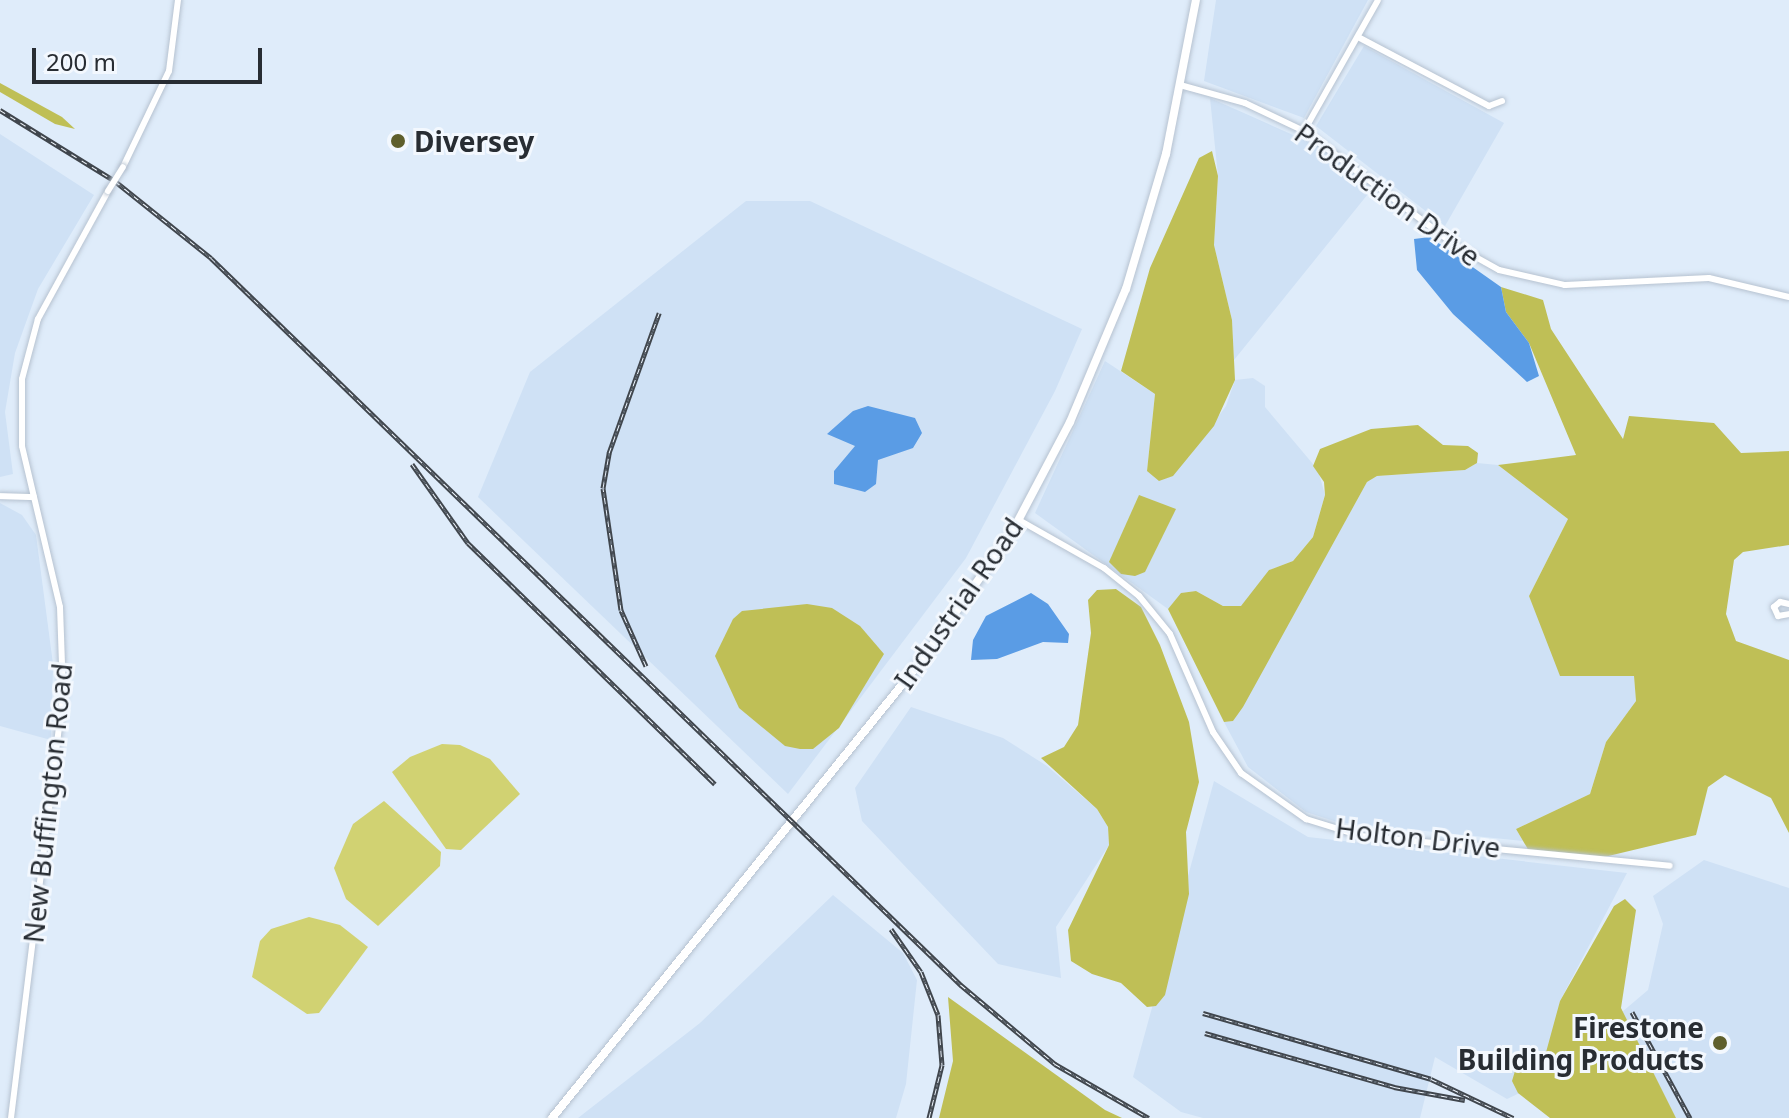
<!DOCTYPE html>
<html>
<head>
<meta charset="utf-8">
<style>
  body { margin:0 }
  #map { position:relative; width:1789px; height:1118px; overflow:hidden; background:#dfecfa; font-family:"Noto Sans",sans-serif }
  div>[style] { position:absolute }
  .built>* { inset:0; background:#cfe1f5 }
  .green>* { inset:0; background:#d1d272 }
  .forest>* { inset:0; background:#bfbf56 }
  .water>* { inset:0; background:#5a9ce5 }
  .roads { filter:drop-shadow(0 0 2px #b6c2d0) drop-shadow(0 0 2px #b6c2d0) }
  .minor>* { height:6px; margin:-3px; padding:0 3px; transform-origin:3px; border-radius:3px; background:#fff }
  .secondary>* { height:8px; margin:-4px; padding:0 4px; transform-origin:4px; border-radius:4px; background:#fff }
  .rail>* { height:5px; margin-top:-2.5px; transform-origin:0; background:repeating-linear-gradient(90deg,#f3f8fe 0 6px,#40464d 0 12px); box-sizing:border-box; border-block:2px solid #40464d }
  .bridges { filter:drop-shadow(0 0 2px #b6c2d0) drop-shadow(0 0 2px #b6c2d0) }
  .minor-bridge>* { height:6px; margin:-3px; padding:0 3px; transform-origin:3px; border-radius:3px; background:#fff }
  .dots>* { width:22px; height:22px; translate:-50% -50%; box-sizing:border-box; border:4px solid #f3f8fe; border-radius:50% }
  span { translate:-50% -50%; white-space:nowrap; text-align:center; line-height:1.15; -webkit-text-stroke:6px #f3f8fe; paint-order:stroke }
  .poi-label { font-size:28px; color:#282d33; font-weight:700 }
  .left { translate:0 -50%; text-align:left }
  .right { translate:-100% -50%; text-align:right }
  .street-label { font-size:28px; color:#282d33 }
  .scale { position:absolute; left:32px; top:48px; width:230px; height:36px; box-sizing:border-box; border:4px solid #282d33; border-top:0; padding-left:10px; font-size:24px; line-height:28px; white-space:nowrap; color:#282d33; -webkit-text-stroke:6px #f3f8fe; paint-order:stroke }
</style>
</head>
<body>
<div id="map">
  <div class="built">
    <i style="clip-path:polygon(1216px 0,1368px 0,1304px 118px,1204px 81px)"></i>
    <i style="clip-path:polygon(1364px 46px,1504px 123px,1445px 226px,1316px 126px)"></i>
    <i style="clip-path:polygon(1210px 98px,1318px 146px,1372px 189px,1234px 360px,1232px 320px,1214px 245px,1218px 176px)"></i>
    <i style="clip-path:polygon(0 134px,94px 195px,38px 289px,15px 353px,5px 412px,13px 474px,0 477px)"></i>
    <i style="clip-path:polygon(746px 201px,810px 201px,1082px 329px,1055px 391px,966px 558px,788px 794px,478px 497px,530px 372px)"></i>
    <i style="clip-path:polygon(1105px 361px,1155px 394px,1147px 471px,1188px 458px,1226px 406px,1235px 380px,1253px 378px,1265px 386px,1265px 407px,1318px 470px,1325px 495px,1313px 537px,1293px 561px,1269px 570px,1241px 607px,1223px 606px,1196px 591px,1181px 593px,1168px 609px,1035px 513px)"></i>
    <i style="clip-path:polygon(1477px 463px,1498px 465px,1568px 519px,1529px 596px,1634px 675px,1636px 701px,1606px 742px,1590px 794px,1516px 829px,1523px 841px,1337px 822px,1306px 812px,1248px 767px,1224px 722px,1233px 721px,1367px 482px,1377px 476px,1465px 470px)"></i>
    <i style="clip-path:polygon(0 503px,22px 515px,36px 535px,53px 664px,51px 740px,0 726px)"></i>
    <i style="clip-path:polygon(911px 707px,1003px 738px,1047px 766px,1097px 809px,1108px 827px,1109px 845px,1056px 927px,1061px 978px,998px 964px,862px 821px,855px 788px)"></i>
    <i style="clip-path:polygon(1214px 781px,1308px 837px,1627px 873px,1560px 1001px,1547px 1080px,1507px 1099px,1435px 1057px,1420px 1118px,1203px 1118px,1181px 1112px,1133px 1077px)"></i>
    <i style="clip-path:polygon(1704px 860px,1789px 888px,1789px 1118px,1676px 1118px,1622px 1012px,1648px 990px,1663px 924px,1653px 896px)"></i>
    <i style="clip-path:polygon(833px 895px,903px 953px,917px 980px,906px 1084px,896px 1118px,578px 1118px,700px 1023px)"></i>
  </div>
  <div class="green">
    <i style="clip-path:polygon(442px 744px,460px 745px,490px 759px,520px 794px,461px 850px,446px 849px,392px 772px,410px 757px)"></i>
    <i style="clip-path:polygon(384px 801px,441px 852px,440px 866px,378px 926px,346px 899px,334px 868px,353px 824px)"></i>
    <i style="clip-path:polygon(309px 917px,340px 925px,368px 947px,319px 1013px,307px 1014px,252px 977px,260px 941px,271px 929px)"></i>
  </div>
  <div class="forest">
    <i style="clip-path:polygon(0 83px,62px 117px,75px 129px,55px 124px,0 92px)"></i>
    <i style="clip-path:polygon(1212px 151px,1218px 176px,1214px 245px,1232px 320px,1235px 380px,1214px 426px,1173px 476px,1159px 481px,1147px 471px,1155px 394px,1121px 371px,1150px 268px,1199px 158px)"></i>
    <i style="clip-path:polygon(1501px 287px,1543px 300px,1551px 329px,1623px 439px,1629px 416px,1714px 423px,1741px 453px,1789px 451px,1789px 545px,1743px 552px,1734px 560px,1726px 614px,1736px 641px,1789px 660px,1789px 833px,1771px 798px,1725px 775px,1708px 787px,1696px 835px,1600px 858px,1529px 851px,1516px 829px,1590px 794px,1606px 742px,1636px 701px,1634px 676px,1560px 676px,1529px 596px,1568px 519px,1498px 465px,1576px 455px,1529px 343px,1506px 312px)"></i>
    <i style="clip-path:polygon(1418px 425px,1443px 445px,1468px 446px,1478px 453px,1477px 463px,1465px 470px,1377px 476px,1367px 482px,1243px 707px,1233px 721px,1224px 722px,1168px 609px,1181px 593px,1196px 591px,1223px 606px,1241px 606px,1269px 570px,1293px 561px,1313px 537px,1325px 495px,1324px 482px,1313px 466px,1320px 449px,1371px 429px)"></i>
    <i style="clip-path:polygon(1139px 495px,1176px 509px,1145px 572px,1135px 576px,1121px 574px,1109px 562px)"></i>
    <i style="clip-path:polygon(1116px 589px,1141px 607px,1160px 645px,1189px 722px,1199px 782px,1186px 832px,1189px 894px,1165px 995px,1156px 1006px,1147px 1007px,1121px 983px,1092px 974px,1071px 961px,1068px 930px,1109px 845px,1108px 827px,1097px 809px,1041px 758px,1064px 747px,1078px 725px,1091px 633px,1088px 600px,1097px 590px)"></i>
    <i style="clip-path:polygon(807px 604px,832px 608px,860px 626px,884px 654px,839px 728px,813px 749px,800px 749px,785px 746px,739px 708px,715px 656px,733px 619px,742px 611px)"></i>
    <i style="clip-path:polygon(1625px 899px,1636px 910px,1621px 1008px,1676px 1118px,1550px 1118px,1518px 1093px,1512px 1081px,1515px 1071px,1545px 1056px,1560px 1001px,1614px 906px)"></i>
    <i style="clip-path:polygon(948px 997px,1105px 1110px,1122px 1118px,939px 1118px,953px 1061px)"></i>
  </div>
  <div class="water">
    <i style="clip-path:polygon(1430px 237px,1501px 287px,1506px 312px,1529px 343px,1539px 376px,1527px 382px,1453px 314px,1417px 270px,1414px 239px)"></i>
    <i style="clip-path:polygon(868px 406px,915px 418px,922px 433px,913px 448px,878px 460px,876px 484px,865px 492px,834px 484px,834px 471px,855px 446px,827px 434px,853px 411px)"></i>
    <i style="clip-path:polygon(1031px 593px,1048px 604px,1069px 634px,1068px 643px,1043px 642px,997px 659px,971px 660px,973px 640px,986px 616px)"></i>
  </div>
  <div class="roads">
    <div class="minor">
      <i style="left:1358px;top:37px;width:148px;rotate:27.8deg"></i>
      <i style="left:1489px;top:106px;width:14px;rotate:-21deg"></i>
      <i style="left:1180px;top:85px;width:67px;rotate:15.5deg"></i>
      <i style="left:1245px;top:103px;width:65px;rotate:25.4deg"></i>
      <i style="left:1304px;top:131px;width:191px;rotate:37.1deg"></i>
      <i style="left:1456px;top:246px;width:49px;rotate:29.2deg"></i>
      <i style="left:1499px;top:270px;width:68px;rotate:12.8deg"></i>
      <i style="left:1565px;top:285px;width:144px;rotate:-2.8deg"></i>
      <i style="left:1709px;top:278px;width:82px;rotate:13.4deg"></i>
      <i style="left:1304px;top:131px;width:150px;rotate:-60.5deg"></i>
      <i style="left:123px;top:167px;width:106px;rotate:-64.4deg"></i>
      <i style="left:169px;top:71px;width:72px;rotate:-82.8deg"></i>
      <i style="left:0;top:496px;width:34px;rotate:2deg"></i>
      <i style="left:1019px;top:520px;width:98px;rotate:29.5deg"></i>
      <i style="left:1104px;top:568px;width:45px;rotate:38.7deg"></i>
      <i style="left:1139px;top:596px;width:49px;rotate:50.8deg"></i>
      <i style="left:1170px;top:634px;width:107px;rotate:66.3deg"></i>
      <i style="left:1213px;top:732px;width:50px;rotate:55.7deg"></i>
      <i style="left:1241px;top:773px;width:80px;rotate:35.3deg"></i>
      <i style="left:1306px;top:819px;width:58px;rotate:17.2deg"></i>
      <i style="left:1361px;top:836px;width:310px;rotate:5.5deg"></i>
      <i style="left:1789px;top:604px;width:9px;rotate:-167deg"></i>
      <i style="left:1780px;top:602px;width:8px;rotate:140deg"></i>
      <i style="left:1774px;top:607px;width:10px;rotate:66deg"></i>
      <i style="left:1778px;top:616px;width:11px;rotate:-10deg"></i>
      <i style="left:11px;top:1118px;width:428px;rotate:-83deg"></i>
      <i style="left:63px;top:693px;width:86px;rotate:-92deg"></i>
      <i style="left:60px;top:607px;width:165px;rotate:-103.3deg"></i>
      <i style="left:22px;top:446px;width:67px;rotate:-90deg"></i>
      <i style="left:22px;top:379px;width:62px;rotate:-75.1deg"></i>
      <i style="left:38px;top:319px;width:146px;rotate:-61.3deg"></i>
    </div>
    <div class="secondary">
      <i style="left:552px;top:1118px;width:589px;rotate:-51.07deg"></i>
      <i style="left:922px;top:660px;width:156px;rotate:-54.9deg"></i>
      <i style="left:1012px;top:532px;width:124px;rotate:-62.2deg"></i>
      <i style="left:1070px;top:422px;width:144px;rotate:-67.2deg"></i>
      <i style="left:1126px;top:289px;width:141px;rotate:-73.5deg"></i>
      <i style="left:1166px;top:154px;width:157px;rotate:-79deg"></i>
    </div>
  </div>
  <div class="rail">
    <i style="left:0;top:110px;width:135px;rotate:31.7deg"></i>
    <i style="left:115px;top:181px;width:123px;rotate:38.7deg"></i>
    <i style="left:211px;top:258px;width:1045px;rotate:44.11deg"></i>
    <i style="left:961px;top:985px;width:123px;rotate:40deg"></i>
    <i style="left:1055px;top:1064px;width:108px;rotate:29.9deg"></i>
    <i style="left:412px;top:464px;width:97px;rotate:54.7deg"></i>
    <i style="left:468px;top:543px;width:345px;rotate:44.3deg"></i>
    <i style="left:646px;top:666px;width:61px;rotate:-114.1deg"></i>
    <i style="left:621px;top:610px;width:123px;rotate:-98.4deg"></i>
    <i style="left:603px;top:488px;width:36px;rotate:-80deg"></i>
    <i style="left:609px;top:453px;width:149px;rotate:-70.3deg"></i>
    <i style="left:891px;top:929px;width:52px;rotate:55.1deg"></i>
    <i style="left:921px;top:972px;width:46px;rotate:68.4deg"></i>
    <i style="left:938px;top:1015px;width:50px;rotate:85.4deg"></i>
    <i style="left:942px;top:1065px;width:55px;rotate:103.8deg"></i>
    <i style="left:1632px;top:1012px;width:121px;rotate:61.3deg"></i>
    <i style="left:1203px;top:1013px;width:237px;rotate:16.1deg"></i>
    <i style="left:1431px;top:1079px;width:91px;rotate:25.4deg"></i>
    <i style="left:1205px;top:1033px;width:197px;rotate:15.9deg"></i>
    <i style="left:1394px;top:1087px;width:72px;rotate:10.4deg"></i>
  </div>
  <div class="bridges">
    <div class="minor-bridge">
      <i style="left:108px;top:191px;width:28px;rotate:-58deg"></i>
    </div>
  </div>
  <div class="dots">
    <i style="left:398px;top:141px;background:#5f5f2c"></i>
    <i style="left:1720px;top:1043px;background:#5f5f2c"></i>
  </div>
  <div class="poi-label">
    <span class="left" style="left:414px;top:141px">Diversey</span>
    <span class="right" style="left:1704px;top:1043px">Firestone<br>Building Products</span>
  </div>
  <div class="street-label">
    <span style="left:1388px;top:194px;rotate:36deg">Production Drive</span>
    <span style="left:958px;top:603px;rotate:-55deg">Industrial Road</span>
    <span style="left:47px;top:803px;rotate:-84deg">New Buffington Road</span>
    <span style="left:1418px;top:837px;rotate:7deg">Holton Drive</span>
  </div>
  <div class="scale">200 m</div>
</div>
</body>
</html>
